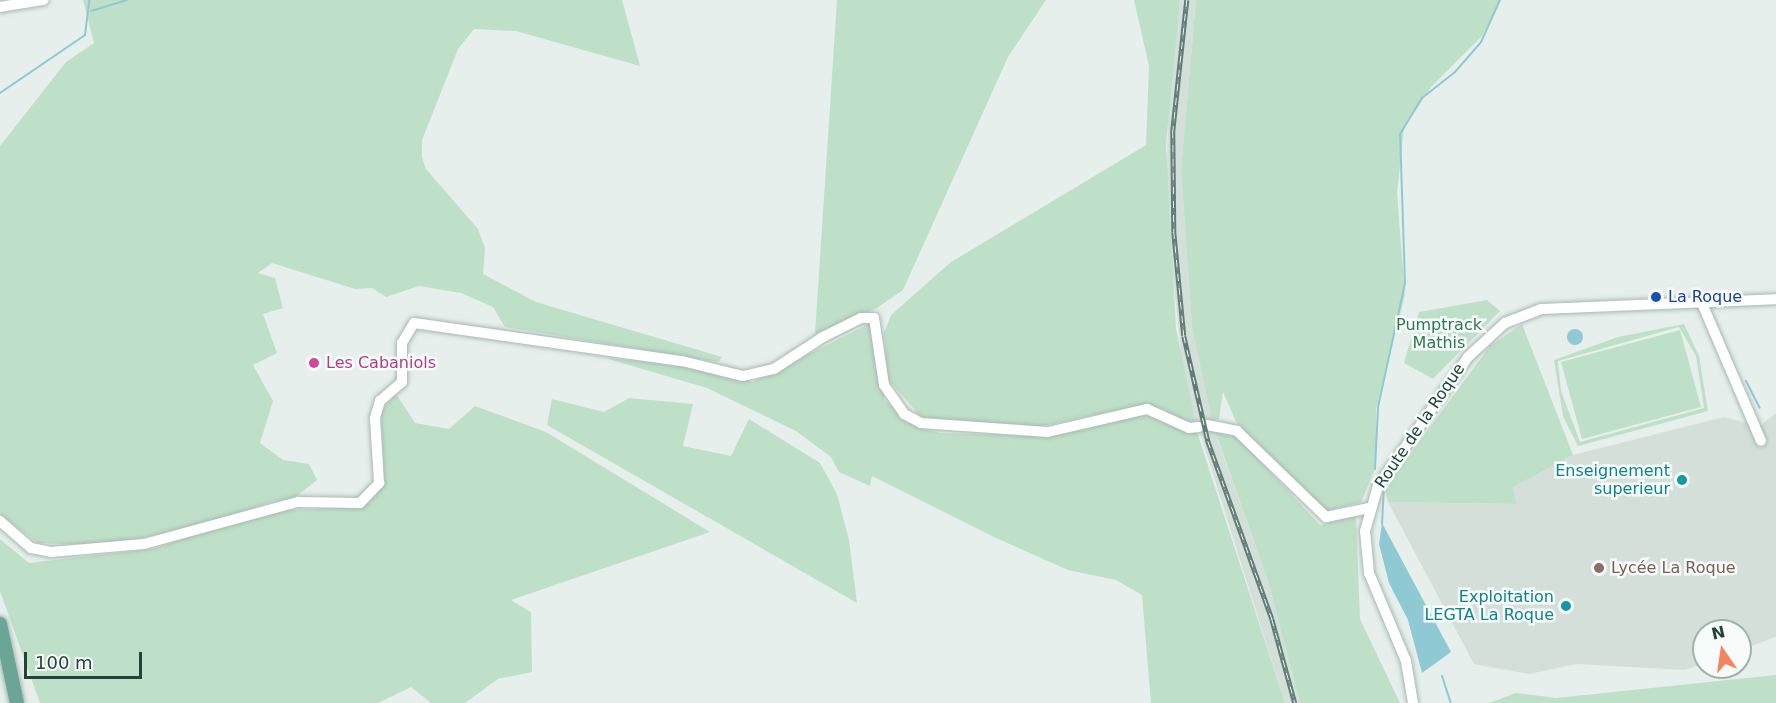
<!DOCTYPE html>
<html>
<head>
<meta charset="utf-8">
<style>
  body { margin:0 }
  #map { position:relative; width:1776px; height:703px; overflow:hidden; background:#e6efeb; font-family:"DejaVu Sans",sans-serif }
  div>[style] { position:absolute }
  .built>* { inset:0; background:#d4dfda }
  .green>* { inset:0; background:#bfe0c8 }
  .water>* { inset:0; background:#8ec9d4 }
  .round { border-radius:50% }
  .stream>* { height:2px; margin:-1px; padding:0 1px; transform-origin:1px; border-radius:1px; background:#8ec9d4 }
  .roads { filter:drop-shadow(0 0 2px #a8b8b2) drop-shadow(0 0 2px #a8b8b2) }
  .minor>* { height:10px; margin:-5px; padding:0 5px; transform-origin:5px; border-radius:5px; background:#fff }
  .major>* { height:14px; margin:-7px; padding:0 7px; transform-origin:7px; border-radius:7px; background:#6aa596 }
  .rail>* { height:4.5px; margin-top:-2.25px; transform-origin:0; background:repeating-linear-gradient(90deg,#f7fbf9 0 7px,#5f7d75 0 14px); box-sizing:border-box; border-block:2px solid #5f7d75 }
  .dots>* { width:16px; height:16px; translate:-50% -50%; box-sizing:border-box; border:3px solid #f7fbf9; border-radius:50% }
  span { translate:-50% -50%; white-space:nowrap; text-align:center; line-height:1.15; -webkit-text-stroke:5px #f7fbf9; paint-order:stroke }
  .transit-label { font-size:16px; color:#164399 }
  .left { translate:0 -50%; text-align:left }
  .park-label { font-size:16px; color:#2d7a4b }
  .hotel-label { font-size:16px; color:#b23c85 }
  .street-label { font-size:16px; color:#24423a }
  .culture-label { font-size:16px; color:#0d838f }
  .right { translate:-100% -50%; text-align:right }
  .education-label { font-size:16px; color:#785e54 }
  .north { position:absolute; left:1692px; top:619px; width:60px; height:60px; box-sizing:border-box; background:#f7fbf9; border:2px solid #a3b1ad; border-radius:50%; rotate:347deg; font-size:16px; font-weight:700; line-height:24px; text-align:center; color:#24423a }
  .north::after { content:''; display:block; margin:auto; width:21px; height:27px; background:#f4845f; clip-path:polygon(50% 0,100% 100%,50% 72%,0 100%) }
  .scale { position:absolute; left:24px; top:652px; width:118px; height:27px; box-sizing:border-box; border:3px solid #24423a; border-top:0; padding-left:8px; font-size:18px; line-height:21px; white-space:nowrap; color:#24423a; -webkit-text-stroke:4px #f7fbf9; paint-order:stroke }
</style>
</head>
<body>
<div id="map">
  <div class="built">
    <i style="clip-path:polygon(1180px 0,1196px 0,1181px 169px,1192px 327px,1218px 441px,1268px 581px,1300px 703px,1285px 703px,1184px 382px,1166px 208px,1169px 75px)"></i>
    <i style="clip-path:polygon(1776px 413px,1776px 637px,1740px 650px,1740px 631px,1704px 631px,1704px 663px,1685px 670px,1577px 664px,1529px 674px,1474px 664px,1388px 502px,1517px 504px,1513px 487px,1573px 455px,1724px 417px,1760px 426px)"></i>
  </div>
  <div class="green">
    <i style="clip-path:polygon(83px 0,622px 0,640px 66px,516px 31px,474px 29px,458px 49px,422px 140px,422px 157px,426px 169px,478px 229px,485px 248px,483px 274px,536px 302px,722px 357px,718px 362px,505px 327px,493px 307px,461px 293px,419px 286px,386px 297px,372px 288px,355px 289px,272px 263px,258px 273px,275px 278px,283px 308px,263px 314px,277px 353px,253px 365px,273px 401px,260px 443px,283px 460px,309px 464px,317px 480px,292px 500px,274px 501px,189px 530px,97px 545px,38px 543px,0 514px,0 146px,66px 62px,94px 43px)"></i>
    <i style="clip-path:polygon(837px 0,1046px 0,1008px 57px,903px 290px,877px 308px,815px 334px)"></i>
    <i style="clip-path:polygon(1134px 0,1180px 0,1166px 144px,1176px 328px,1199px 438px,1285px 703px,1151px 703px,1142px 595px,1116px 580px,1068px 570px,996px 538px,872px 476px,870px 486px,839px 472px,831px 457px,796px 431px,707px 388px,605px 358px,692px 366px,753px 382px,871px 323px,885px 401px,915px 426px,940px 433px,1043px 436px,1141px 415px,1165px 420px,1166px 410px,1145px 404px,1038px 427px,921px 417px,888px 379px,884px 333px,891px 315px,951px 262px,1146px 145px,1149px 66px)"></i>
    <i style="clip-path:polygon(1196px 0,1500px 0,1482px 36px,1431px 87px,1404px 128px,1397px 193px,1405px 295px,1376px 409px,1376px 467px,1361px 502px,1326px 511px,1236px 422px,1223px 392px,1219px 419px,1212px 420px,1192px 327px,1181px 169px)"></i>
    <i style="clip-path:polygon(1487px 300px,1500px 311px,1433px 379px,1404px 363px,1419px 312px)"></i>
    <i style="clip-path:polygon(1522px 324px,1573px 455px,1513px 487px,1517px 504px,1388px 502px,1385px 491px,1397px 472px,1476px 365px,1490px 346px)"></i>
    <i style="clip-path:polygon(evenodd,1684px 324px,1699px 356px,1708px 411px,1578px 446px,1563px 416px,1554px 360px,1618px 337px,1684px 324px,1679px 327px,1696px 356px,1704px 408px,1580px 442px,1561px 391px,1558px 361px,1679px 327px)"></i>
    <i style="clip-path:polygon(1680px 330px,1701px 407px,1582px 439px,1561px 362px)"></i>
    <i style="clip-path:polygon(396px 394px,415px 423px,449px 429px,475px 406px,546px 432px,710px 532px,511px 600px,531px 612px,532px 672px,498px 679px,465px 703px,431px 703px,411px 687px,378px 703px,40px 703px,0 591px,0 539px,29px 563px,152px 549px,270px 511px,362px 507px,384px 481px,381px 411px)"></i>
    <i style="clip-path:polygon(629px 398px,693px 404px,683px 446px,731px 456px,749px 419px,820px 463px,837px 494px,849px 540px,857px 603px,547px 425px,552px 399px,604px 412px)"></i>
    <i style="clip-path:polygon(1214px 428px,1237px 437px,1320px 525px,1356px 516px,1360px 619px,1400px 703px,1300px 703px,1268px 581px)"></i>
    <i style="clip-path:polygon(1776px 675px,1776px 703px,1489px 703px,1516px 693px,1556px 698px)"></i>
  </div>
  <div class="water">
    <i class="round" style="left:1567px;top:329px;width:16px;height:16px"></i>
    <i style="clip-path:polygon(1382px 523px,1451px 652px,1422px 673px,1408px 620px,1389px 583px,1379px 544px)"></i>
  </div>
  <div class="stream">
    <i style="left:91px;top:11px;width:37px;rotate:-17deg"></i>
    <i style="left:0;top:93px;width:103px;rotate:-34.3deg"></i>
    <i style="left:85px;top:35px;width:35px;rotate:-83deg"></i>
    <i style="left:1746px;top:381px;width:30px;rotate:63deg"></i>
    <i style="left:1375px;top:469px;width:62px;rotate:-87.2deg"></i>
    <i style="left:1378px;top:407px;width:127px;rotate:-77.7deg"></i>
    <i style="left:1405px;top:283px;width:149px;rotate:-91.9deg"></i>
    <i style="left:1400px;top:134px;width:42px;rotate:-58.6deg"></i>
    <i style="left:1422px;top:98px;width:42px;rotate:-38.2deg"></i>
    <i style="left:1455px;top:72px;width:40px;rotate:-49deg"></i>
    <i style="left:1481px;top:42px;width:46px;rotate:-65.7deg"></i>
    <i style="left:1382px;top:524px;width:36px;rotate:-87deg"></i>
    <i style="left:1442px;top:676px;width:28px;rotate:72deg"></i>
  </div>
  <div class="roads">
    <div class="minor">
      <i style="left:0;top:7px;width:44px;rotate:-9.2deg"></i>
      <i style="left:1701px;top:301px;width:152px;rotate:66.8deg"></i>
      <i style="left:1207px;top:425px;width:31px;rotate:11deg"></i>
      <i style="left:1237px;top:431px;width:124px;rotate:44deg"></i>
      <i style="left:1326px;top:517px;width:44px;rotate:-11.8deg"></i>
      <i style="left:0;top:521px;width:41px;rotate:41.1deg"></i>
      <i style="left:31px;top:548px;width:20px;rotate:11deg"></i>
      <i style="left:51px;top:552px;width:93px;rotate:-4.9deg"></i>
      <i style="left:144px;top:544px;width:160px;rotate:-15.3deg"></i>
      <i style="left:298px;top:502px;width:62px;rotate:0.9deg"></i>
      <i style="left:360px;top:503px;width:28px;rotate:-46deg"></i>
      <i style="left:379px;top:483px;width:65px;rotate:-93.5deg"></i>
      <i style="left:375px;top:418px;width:18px;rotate:-74deg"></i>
      <i style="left:380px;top:401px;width:29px;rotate:-41deg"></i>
      <i style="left:402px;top:382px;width:39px;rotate:-90deg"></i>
      <i style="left:402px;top:343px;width:23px;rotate:-59deg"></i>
      <i style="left:414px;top:323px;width:271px;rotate:8.1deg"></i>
      <i style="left:682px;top:361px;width:63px;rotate:13.8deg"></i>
      <i style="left:743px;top:376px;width:32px;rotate:-13deg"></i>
      <i style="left:774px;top:369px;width:59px;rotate:-33.1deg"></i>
      <i style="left:823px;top:337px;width:42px;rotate:-26.6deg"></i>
      <i style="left:861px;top:318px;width:13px"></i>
      <i style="left:874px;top:318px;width:68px;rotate:81.5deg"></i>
      <i style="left:884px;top:385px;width:35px;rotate:55deg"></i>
      <i style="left:904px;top:414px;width:19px;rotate:28deg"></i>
      <i style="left:921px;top:423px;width:127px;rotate:4.1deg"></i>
      <i style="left:1048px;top:432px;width:102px;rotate:-13.1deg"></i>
      <i style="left:1147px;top:409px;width:46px;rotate:24.3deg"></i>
      <i style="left:1189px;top:428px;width:10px;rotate:-6deg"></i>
      <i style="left:1413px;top:703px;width:43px;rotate:-99.5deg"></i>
      <i style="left:1406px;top:661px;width:95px;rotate:-112.8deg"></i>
      <i style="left:1369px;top:573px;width:42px;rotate:-95.4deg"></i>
      <i style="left:1365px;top:531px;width:47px;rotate:-73.9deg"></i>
      <i style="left:1378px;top:486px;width:157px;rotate:-55.1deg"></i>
      <i style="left:1468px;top:357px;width:50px;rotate:-42.6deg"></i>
      <i style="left:1505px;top:323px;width:39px;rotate:-21deg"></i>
      <i style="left:1541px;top:309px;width:235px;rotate:-2.4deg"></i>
    </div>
    <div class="major">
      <i style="left:0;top:624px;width:81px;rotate:77.9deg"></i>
    </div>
  </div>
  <div class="rail">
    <i style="left:1187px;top:0;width:132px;rotate:96.1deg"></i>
    <i style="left:1173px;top:131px;width:101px;rotate:89.4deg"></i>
    <i style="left:1174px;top:232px;width:104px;rotate:84.5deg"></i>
    <i style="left:1184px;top:336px;width:108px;rotate:77.1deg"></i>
    <i style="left:1208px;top:441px;width:189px;rotate:70.2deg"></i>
    <i style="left:1272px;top:619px;width:87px;rotate:74.7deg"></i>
  </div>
  <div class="dots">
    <i style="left:1656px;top:297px;background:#1a4fb4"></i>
    <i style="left:314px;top:363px;background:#d1479c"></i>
    <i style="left:1682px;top:480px;background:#0f9aa8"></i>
    <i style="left:1599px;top:568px;background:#8d6e63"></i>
    <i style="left:1566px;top:606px;background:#0f9aa8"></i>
  </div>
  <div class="transit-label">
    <span class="left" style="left:1668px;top:297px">La Roque</span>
  </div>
  <div class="park-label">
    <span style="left:1439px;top:334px">Pumptrack<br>Mathis</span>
  </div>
  <div class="hotel-label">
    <span class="left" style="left:326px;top:363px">Les Cabaniols</span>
  </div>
  <div class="street-label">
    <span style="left:1420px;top:426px;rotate:-56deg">Route de la Roque</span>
  </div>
  <div class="culture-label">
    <span class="right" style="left:1670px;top:480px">Enseignement<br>superieur</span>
    <span class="right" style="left:1554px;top:606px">Exploitation<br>LEGTA La Roque</span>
  </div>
  <div class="education-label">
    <span class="left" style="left:1611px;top:568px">Lycée La Roque</span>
  </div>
  <div class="north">N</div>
  <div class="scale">100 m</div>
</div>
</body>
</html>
